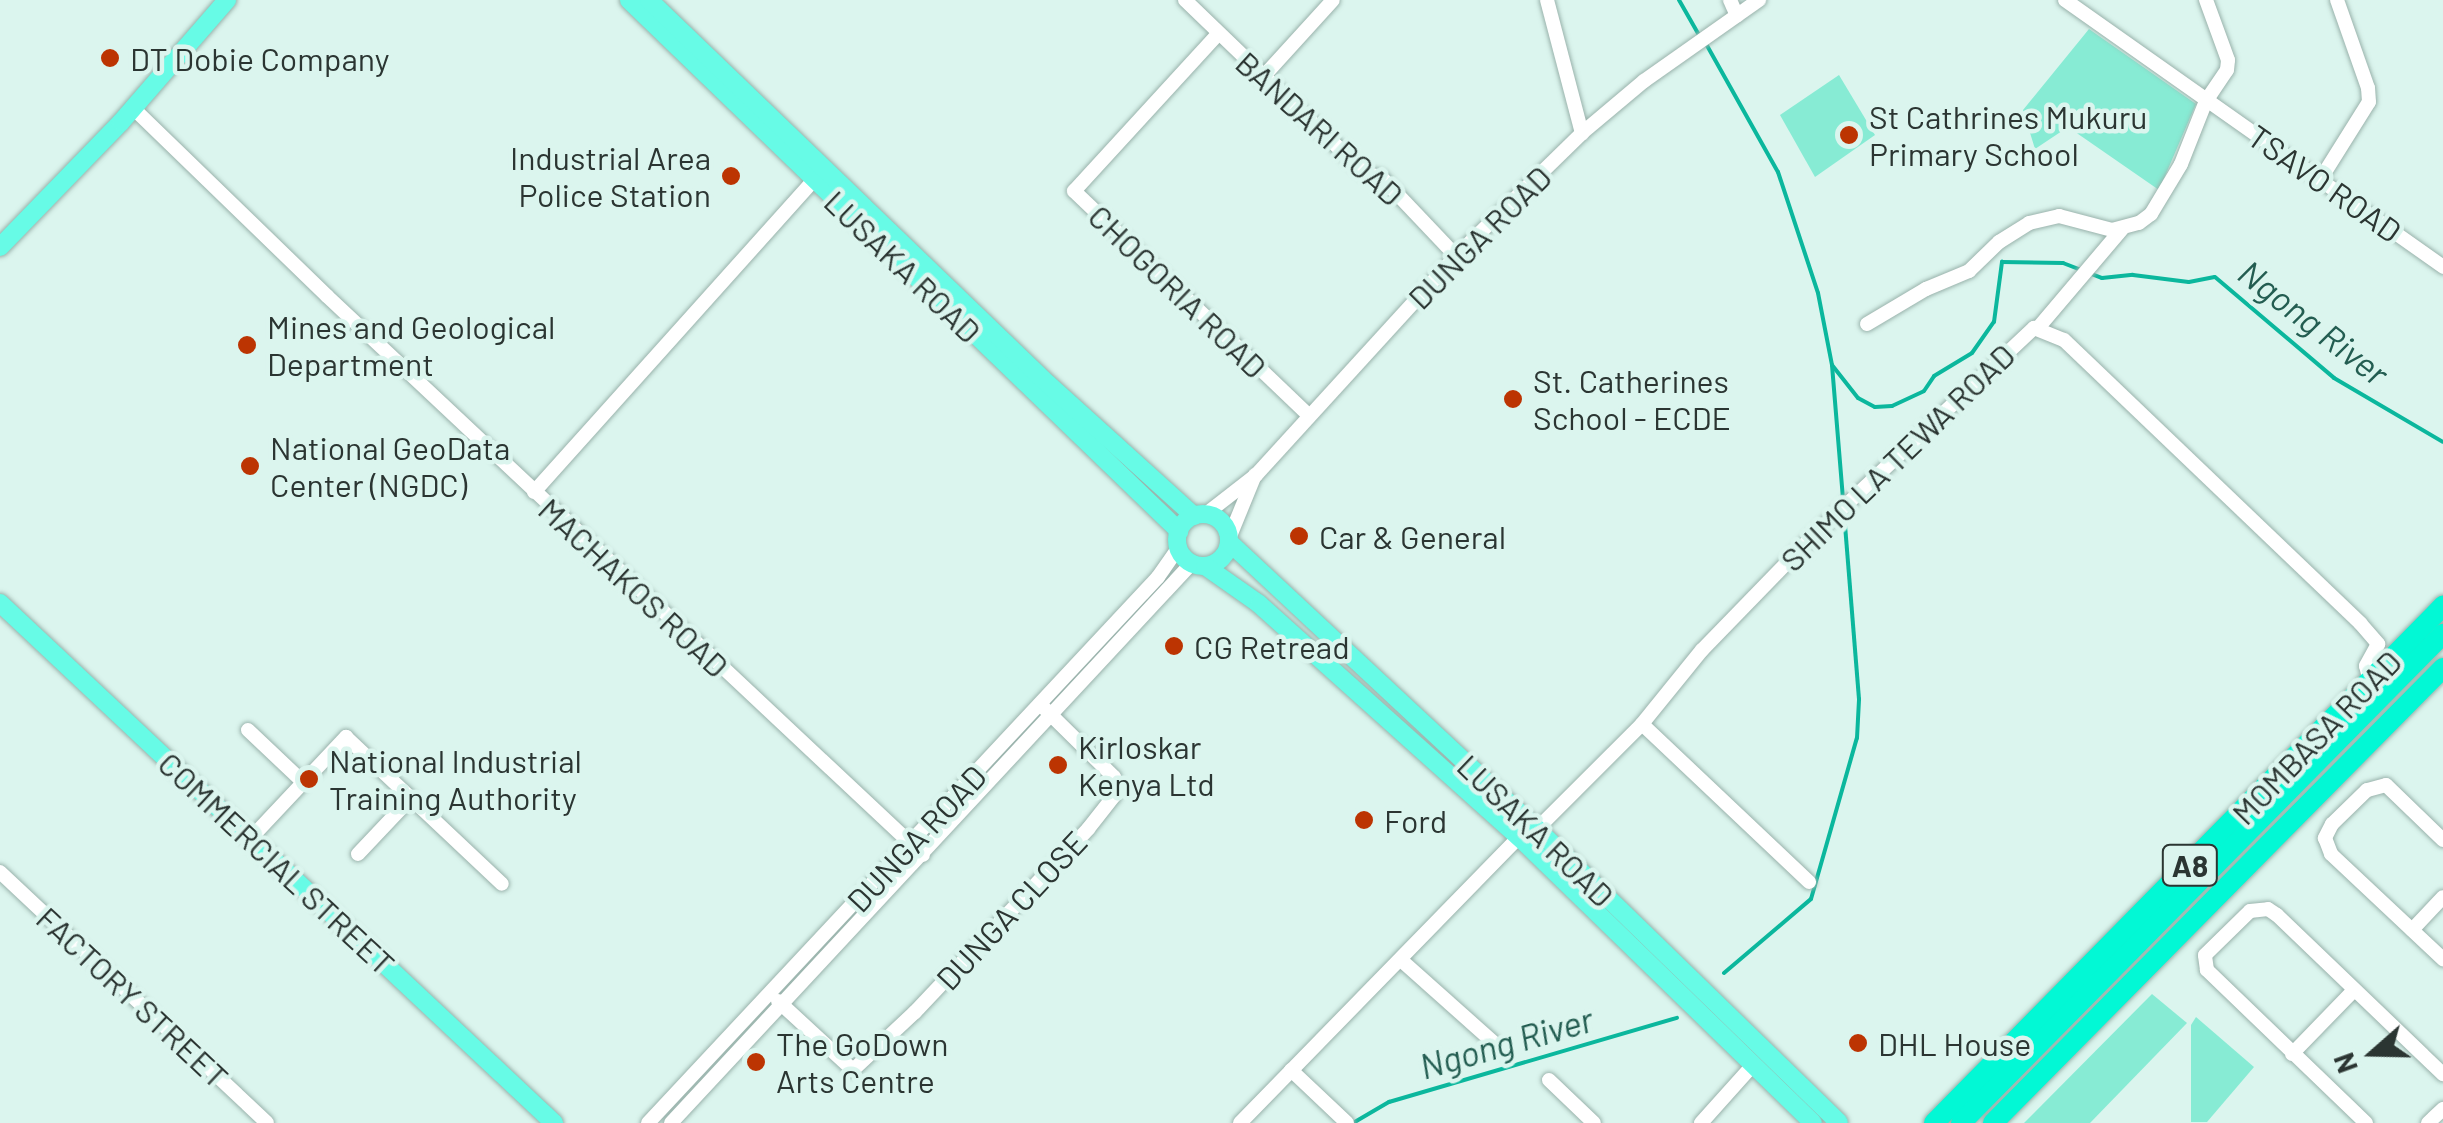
<!DOCTYPE html>
<html>
<head>
<meta charset="utf-8">
<style>
  body { margin:0 }
  #map { position:relative; width:2443px; height:1123px; overflow:hidden; background:#dbf5ee; font-family:Barlow,sans-serif }
  div>[style] { position:absolute }
  .green>* { inset:0; background:#87ebd4 }
  .stream>* { height:4px; margin:-2px; padding:0 2px; transform-origin:2px; border-radius:2px; background:#0bb79d }
  .roads { filter:drop-shadow(0 0 2px #99b2ab) drop-shadow(0 0 2px #99b2ab) }
  .minor>* { height:14px; margin:-7px; padding:0 7px; transform-origin:7px; border-radius:7px; background:#fff }
  .major>* { height:18px; margin:-9px; padding:0 9px; transform-origin:9px; border-radius:9px; background:#67fbe6 }
  .major>.ring { margin:-9px; padding:0; box-sizing:content-box; background:none; border:18px solid #67fbe6; border-radius:50% }
  .highway>* { height:20px; margin:-10px; padding:0 10px; transform-origin:10px; border-radius:10px; background:#02f8d5 }
  .dots>* { width:28px; height:28px; translate:-50% -50%; box-sizing:border-box; border:5px solid #dbf5ee; border-radius:50% }
  span { translate:-50% -50%; white-space:nowrap; text-align:center; line-height:1.15; -webkit-text-stroke:9px #dbf5ee; paint-order:stroke }
  .shield-label span { padding:2px 8px; background:#dbf5ee; border:2px solid; border-radius:8px; -webkit-text-stroke-width:0 }
  .shield-label { font-size:30px; color:#2b3532; font-weight:700 }
  .poi-label { font-size:32px; color:#2b3532 }
  .left { translate:0 -50%; text-align:left }
  .right { translate:-100% -50%; text-align:right }
  .street-label { font-size:32px; color:#2b3532 }
  .water-label { font-size:35px; color:#235d51; font-style:italic }
  .north { position:absolute; left:2323px; top:1003px; width:100px; height:100px; -webkit-text-stroke:8px #dbf5ee; paint-order:stroke; rotate:250deg; font-size:28px; font-weight:700; line-height:40px; text-align:center; color:#2b3532 }
  .north::after { content:''; display:block; margin:auto; width:35px; height:45px; background:#2b3532; clip-path:polygon(50% 0,100% 100%,50% 72%,0 100%) }
</style>
</head>
<body>
<div id="map">
  <div class="green">
    <i style="clip-path:polygon(2089px 29px,2196px 104px,2159px 190px,2068px 127px,2035px 149px,2023px 110px)"></i>
    <i style="clip-path:polygon(1839px 75px,1875px 135px,1815px 177px,1780px 115px)"></i>
    <i style="clip-path:polygon(2152px 994px,2187px 1023px,2090px 1123px,2024px 1123px)"></i>
    <i style="clip-path:polygon(2196px 1017px,2254px 1067px,2207px 1122px,2191px 1122px,2191px 1025px)"></i>
  </div>
  <div class="stream">
    <i style="left:1679px;top:0;width:40px;rotate:60.3deg"></i>
    <i style="left:1705px;top:42px;width:149px;rotate:60.7deg"></i>
    <i style="left:1778px;top:172px;width:127px;rotate:71.7deg"></i>
    <i style="left:1818px;top:293px;width:73px;rotate:79deg"></i>
    <i style="left:1832px;top:365px;width:135px;rotate:85.3deg"></i>
    <i style="left:1832px;top:365px;width:42px;rotate:51.8deg"></i>
    <i style="left:1858px;top:398px;width:19px;rotate:28deg"></i>
    <i style="left:1875px;top:407px;width:17px;rotate:-3deg"></i>
    <i style="left:1892px;top:406px;width:35px;rotate:-25deg"></i>
    <i style="left:1924px;top:391px;width:18px;rotate:-56deg"></i>
    <i style="left:1934px;top:376px;width:44px;rotate:-31.2deg"></i>
    <i style="left:1972px;top:353px;width:38px;rotate:-55deg"></i>
    <i style="left:1994px;top:322px;width:61px;rotate:-82.4deg"></i>
    <i style="left:2002px;top:262px;width:61px;rotate:0.9deg"></i>
    <i style="left:2063px;top:263px;width:42px;rotate:21deg"></i>
    <i style="left:2102px;top:278px;width:31px;rotate:-6deg"></i>
    <i style="left:2133px;top:275px;width:56px;rotate:7.1deg"></i>
    <i style="left:2189px;top:282px;width:26px;rotate:-11deg"></i>
    <i style="left:2215px;top:277px;width:156px;rotate:40.3deg"></i>
    <i style="left:2334px;top:378px;width:126px;rotate:30.4deg"></i>
    <i style="left:1724px;top:973px;width:114px;rotate:-40.4deg"></i>
    <i style="left:1811px;top:899px;width:167px;rotate:-74.1deg"></i>
    <i style="left:1857px;top:738px;width:39px;rotate:-87deg"></i>
    <i style="left:1859px;top:699px;width:186px;rotate:-94.6deg"></i>
    <i style="left:1353px;top:1123px;width:42px;rotate:-30.3deg"></i>
    <i style="left:1389px;top:1102px;width:300px;rotate:-16.3deg"></i>
  </div>
  <div class="roads">
    <div class="minor">
      <i style="left:1185px;top:0;width:228px;rotate:43.9deg"></i>
      <i style="left:1349px;top:158px;width:24px;rotate:42deg"></i>
      <i style="left:1367px;top:174px;width:14px;rotate:12deg"></i>
      <i style="left:1381px;top:177px;width:109px;rotate:46.5deg"></i>
      <i style="left:1547px;top:0;width:138px;rotate:75.3deg"></i>
      <i style="left:1730px;top:0;width:17px;rotate:66deg"></i>
      <i style="left:2065px;top:0;width:463px;rotate:35.2deg"></i>
      <i style="left:1218px;top:34px;width:213px;rotate:132.5deg"></i>
      <i style="left:1074px;top:191px;width:323px;rotate:43.7deg"></i>
      <i style="left:1262px;top:78px;width:105px;rotate:-47.7deg"></i>
      <i style="left:132px;top:107px;width:272px;rotate:44.1deg"></i>
      <i style="left:327px;top:296px;width:817px;rotate:43.17deg"></i>
      <i style="left:2320px;top:180px;width:92px;rotate:-57.9deg"></i>
      <i style="left:2369px;top:102px;width:14px;rotate:-94deg"></i>
      <i style="left:2368px;top:88px;width:93px;rotate:-109.4deg"></i>
      <i style="left:1867px;top:324px;width:69px;rotate:-30.7deg"></i>
      <i style="left:1926px;top:289px;width:47px;rotate:-22.7deg"></i>
      <i style="left:1969px;top:271px;width:42px;rotate:-44deg"></i>
      <i style="left:1999px;top:242px;width:36px;rotate:-32deg"></i>
      <i style="left:2029px;top:223px;width:31px;rotate:-13deg"></i>
      <i style="left:2059px;top:216px;width:55px;rotate:14.8deg"></i>
      <i style="left:2112px;top:230px;width:28px;rotate:-15deg"></i>
      <i style="left:2139px;top:223px;width:15px;rotate:-37deg"></i>
      <i style="left:2151px;top:214px;width:58px;rotate:-59deg"></i>
      <i style="left:2181px;top:164px;width:68px;rotate:-68.4deg"></i>
      <i style="left:2206px;top:101px;width:37px;rotate:-56deg"></i>
      <i style="left:2227px;top:70px;width:10px;rotate:-84deg"></i>
      <i style="left:2228px;top:60px;width:64px;rotate:-110.1deg"></i>
      <i style="left:2038px;top:328px;width:130px;rotate:-49.7deg"></i>
      <i style="left:534px;top:492px;width:419px;rotate:-48.1deg"></i>
      <i style="left:1206px;top:514px;width:63px;rotate:-38deg"></i>
      <i style="left:1256px;top:475px;width:297px;rotate:-47.6deg"></i>
      <i style="left:1456px;top:256px;width:176px;rotate:-44.3deg"></i>
      <i style="left:1582px;top:133px;width:81px;rotate:-40deg"></i>
      <i style="left:1644px;top:81px;width:141px;rotate:-35.2deg"></i>
      <i style="left:1230px;top:536px;width:66px;rotate:-67.7deg"></i>
      <i style="left:1642px;top:724px;width:230px;rotate:43.4deg"></i>
      <i style="left:248px;top:730px;width:76px;rotate:43.4deg"></i>
      <i style="left:1537px;top:829px;width:148px;rotate:-45deg"></i>
      <i style="left:1642px;top:724px;width:95px;rotate:-51deg"></i>
      <i style="left:1702px;top:650px;width:158px;rotate:-45.8deg"></i>
      <i style="left:1812px;top:537px;width:305px;rotate:-43.3deg"></i>
      <i style="left:2034px;top:328px;width:32px;rotate:22deg"></i>
      <i style="left:2064px;top:340px;width:410px;rotate:43.7deg"></i>
      <i style="left:2360px;top:623px;width:28px;rotate:49deg"></i>
      <i style="left:2378px;top:644px;width:25px;rotate:119deg"></i>
      <i style="left:2366px;top:666px;width:16px;rotate:75deg"></i>
      <i style="left:251px;top:838px;width:139px;rotate:-46.8deg"></i>
      <i style="left:346px;top:737px;width:214px;rotate:43.3deg"></i>
      <i style="left:2443px;top:840px;width:79px;rotate:-136deg"></i>
      <i style="left:2386px;top:785px;width:20px;rotate:165deg"></i>
      <i style="left:2367px;top:790px;width:49px;rotate:135.8deg"></i>
      <i style="left:2332px;top:824px;width:16px;rotate:117deg"></i>
      <i style="left:2325px;top:838px;width:17px;rotate:69deg"></i>
      <i style="left:2331px;top:854px;width:154px;rotate:43.2deg"></i>
      <i style="left:358px;top:854px;width:77px;rotate:-46.6deg"></i>
      <i style="left:0;top:872px;width:366px;rotate:43.2deg"></i>
      <i style="left:2412px;top:930px;width:45px;rotate:-46.8deg"></i>
      <i style="left:1402px;top:961px;width:134px;rotate:41.7deg"></i>
      <i style="left:778px;top:1001px;width:102px;rotate:42.6deg"></i>
      <i style="left:853px;top:1070px;width:85px;rotate:-43.1deg"></i>
      <i style="left:915px;top:1012px;width:252px;rotate:-46.6deg"></i>
      <i style="left:1088px;top:829px;width:42px;rotate:-51.8deg"></i>
      <i style="left:1114px;top:796px;width:19px;rotate:-90deg"></i>
      <i style="left:1114px;top:777px;width:98px;rotate:-135.4deg"></i>
      <i style="left:2292px;top:1054px;width:89px;rotate:-45.9deg"></i>
      <i style="left:1291px;top:1070px;width:77px;rotate:43.4deg"></i>
      <i style="left:1549px;top:1080px;width:62px;rotate:43.7deg"></i>
      <i style="left:648px;top:1123px;width:747px;rotate:-46.95deg"></i>
      <i style="left:1158px;top:577px;width:35px;rotate:-55deg"></i>
      <i style="left:671px;top:1123px;width:765px;rotate:-47.07deg"></i>
      <i style="left:1240px;top:1123px;width:400px;rotate:-45.7deg"></i>
      <i style="left:1701px;top:1123px;width:79px;rotate:-48.1deg"></i>
      <i style="left:2366px;top:1123px;width:221px;rotate:-136.1deg"></i>
      <i style="left:2207px;top:970px;width:15px;rotate:-98deg"></i>
      <i style="left:2205px;top:955px;width:63px;rotate:-44.4deg"></i>
      <i style="left:2250px;top:911px;width:18px;rotate:-6deg"></i>
      <i style="left:2268px;top:909px;width:11px;rotate:34deg"></i>
      <i style="left:2277px;top:915px;width:230px;rotate:43.8deg"></i>
      <i style="left:2428px;top:1123px;width:21px;rotate:-43deg"></i>
    </div>
    <div class="major">
      <i style="left:629px;top:0;width:765px;rotate:43.99deg"></i>
      <i style="left:649px;top:0;width:554px;rotate:43.9deg"></i>
      <i style="left:1048px;top:384px;width:197px;rotate:42.1deg"></i>
      <i style="left:0;top:247px;width:174px;rotate:-45.9deg"></i>
      <i style="left:121px;top:122px;width:162px;rotate:-49deg"></i>
      <i class="ring" style="left:1177px;top:514px;width:34px;height:34px"></i>
      <i style="left:1229px;top:542px;width:421px;rotate:43deg"></i>
      <i style="left:1537px;top:829px;width:421px;rotate:44.2deg"></i>
      <i style="left:1205px;top:566px;width:66px;rotate:35.1deg"></i>
      <i style="left:1259px;top:604px;width:349px;rotate:41.9deg"></i>
      <i style="left:1519px;top:837px;width:410px;rotate:44.2deg"></i>
      <i style="left:0;top:603px;width:760px;rotate:43.19deg"></i>
    </div>
    <div class="highway">
      <i style="left:1934px;top:1123px;width:726px;rotate:-45.45deg"></i>
      <i style="left:1961px;top:1123px;width:687px;rotate:-45.41deg"></i>
      <i style="left:1993px;top:1123px;width:640px;rotate:-45.32deg"></i>
    </div>
  </div>
  <div class="dots">
    <i style="left:110px;top:58px;background:#bc3402"></i>
    <i style="left:1849px;top:135px;background:#bc3402"></i>
    <i style="left:731px;top:176px;background:#bc3402"></i>
    <i style="left:247px;top:345px;background:#bc3402"></i>
    <i style="left:1513px;top:399px;background:#bc3402"></i>
    <i style="left:250px;top:466px;background:#bc3402"></i>
    <i style="left:1299px;top:536px;background:#bc3402"></i>
    <i style="left:1174px;top:646px;background:#bc3402"></i>
    <i style="left:1058px;top:765px;background:#bc3402"></i>
    <i style="left:309px;top:779px;background:#bc3402"></i>
    <i style="left:1364px;top:820px;background:#bc3402"></i>
    <i style="left:1858px;top:1043px;background:#bc3402"></i>
    <i style="left:756px;top:1062px;background:#bc3402"></i>
  </div>
  <div class="shield-label">
    <span style="left:2190px;top:865px">A8</span>
  </div>
  <div class="poi-label">
    <span class="left" style="left:130px;top:58px">DT Dobie Company</span>
    <span class="left" style="left:1869px;top:135px">St Cathrines Mukuru<br>Primary School</span>
    <span class="right" style="left:711px;top:176px">Industrial Area<br>Police Station</span>
    <span class="left" style="left:267px;top:345px">Mines and Geological<br>Department</span>
    <span class="left" style="left:1533px;top:399px">St. Catherines<br>School - ECDE</span>
    <span class="left" style="left:270px;top:466px">National GeoData<br>Center (NGDC)</span>
    <span class="left" style="left:1319px;top:536px">Car &amp; General</span>
    <span class="left" style="left:1194px;top:646px">CG Retread</span>
    <span class="left" style="left:1078px;top:765px">Kirloskar<br>Kenya Ltd</span>
    <span class="left" style="left:329px;top:779px">National Industrial<br>Training Authority</span>
    <span class="left" style="left:1384px;top:820px">Ford</span>
    <span class="left" style="left:1878px;top:1043px">DHL House</span>
    <span class="left" style="left:776px;top:1062px">The GoDown<br>Arts Centre</span>
  </div>
  <div class="street-label">
    <span style="left:1320px;top:128px;rotate:42deg">BANDARI ROAD</span>
    <span style="left:2325px;top:183px;rotate:35deg">TSAVO ROAD</span>
    <span style="left:1479px;top:237px;rotate:-45deg">DUNGA ROAD</span>
    <span style="left:903px;top:266px;rotate:44deg">LUSAKA ROAD</span>
    <span style="left:1178px;top:291px;rotate:44deg">CHOGORIA ROAD</span>
    <span style="left:1897px;top:457px;rotate:-44deg">SHIMO LA TEWA ROAD</span>
    <span style="left:634px;top:587px;rotate:43deg">MACHAKOS ROAD</span>
    <span style="left:2316px;top:737px;rotate:-46deg">MOMBASA ROAD</span>
    <span style="left:1536px;top:830px;rotate:44deg">LUSAKA ROAD</span>
    <span style="left:916px;top:838px;rotate:-47deg">DUNGA ROAD</span>
    <span style="left:277px;top:863px;rotate:43deg">COMMERCIAL STREET</span>
    <span style="left:1011px;top:910px;rotate:-47deg">DUNGA CLOSE</span>
    <span style="left:133px;top:997px;rotate:43deg">FACTORY STREET</span>
  </div>
  <div class="water-label">
    <span style="left:2314px;top:322px;rotate:38deg">Ngong River</span>
    <span style="left:1506px;top:1042px;rotate:-16deg">Ngong River</span>
  </div>
  <div class="north">N</div>
</div>
</body>
</html>
